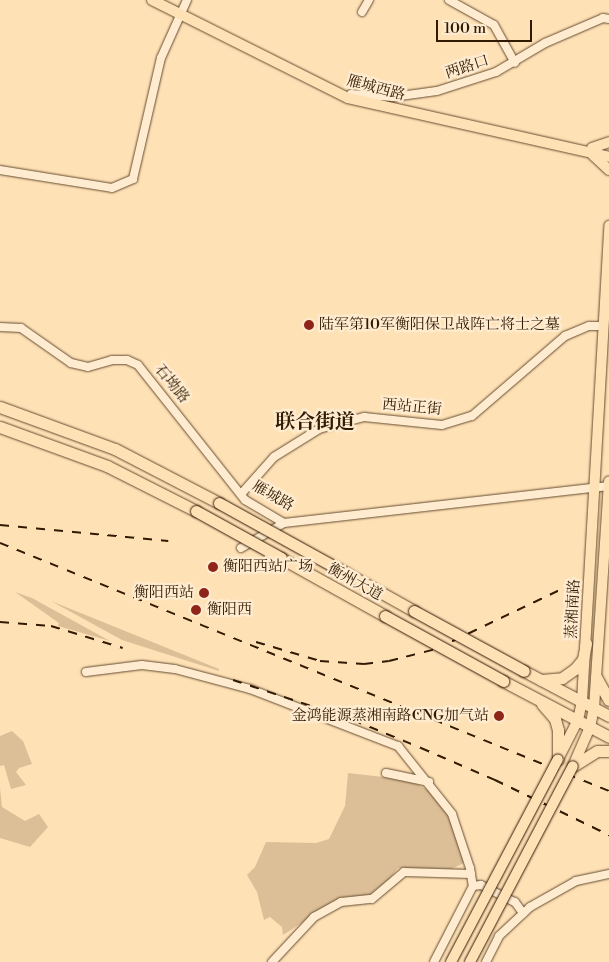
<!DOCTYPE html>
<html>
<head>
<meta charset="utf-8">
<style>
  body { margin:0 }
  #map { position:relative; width:609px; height:962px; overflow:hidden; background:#ffe1b6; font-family:"Libre Bodoni","Noto Serif SC",serif }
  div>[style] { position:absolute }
  .green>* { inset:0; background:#dcbf97 }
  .roads { filter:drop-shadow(0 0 1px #644c2f) drop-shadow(0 0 1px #644c2f) }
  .minor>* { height:8px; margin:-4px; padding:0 4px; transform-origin:4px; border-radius:4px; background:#ffecd0 }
  .major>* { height:10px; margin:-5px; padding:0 5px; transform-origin:5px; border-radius:5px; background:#ffe1b6 }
  .highway>* { height:11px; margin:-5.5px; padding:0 5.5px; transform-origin:5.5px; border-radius:5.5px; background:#ffe1b6 }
  .rail>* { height:2px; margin-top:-1px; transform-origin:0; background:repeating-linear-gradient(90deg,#301a02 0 9px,transparent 0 18px) }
  .bridges { filter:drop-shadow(0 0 1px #301a02) drop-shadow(0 0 1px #301a02) }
  .major-bridge>* { height:10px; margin:-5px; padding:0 5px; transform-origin:5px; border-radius:5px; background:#ffe1b6 }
  .highway-bridge>* { height:11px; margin:-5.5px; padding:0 5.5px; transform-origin:5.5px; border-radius:5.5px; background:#ffe1b6 }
  .dots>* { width:14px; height:14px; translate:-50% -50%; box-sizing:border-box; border:2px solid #ffecd0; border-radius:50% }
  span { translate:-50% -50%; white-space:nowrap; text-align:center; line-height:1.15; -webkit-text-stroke:4.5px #ffecd0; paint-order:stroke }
  .street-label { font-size:15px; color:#301a02 }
  .poi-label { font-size:15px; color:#301a02 }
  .left { translate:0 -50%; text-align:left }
  .right { translate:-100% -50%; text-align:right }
  .district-label { font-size:20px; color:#301a02; font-weight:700 }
  .scale { position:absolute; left:436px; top:20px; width:96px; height:22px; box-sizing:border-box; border:2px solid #301a02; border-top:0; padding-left:6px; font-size:15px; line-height:18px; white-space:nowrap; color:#301a02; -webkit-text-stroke:4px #ffecd0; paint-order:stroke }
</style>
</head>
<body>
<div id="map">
  <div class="green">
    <i style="clip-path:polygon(15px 592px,32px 598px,110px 641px,58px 626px,59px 623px)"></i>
    <i style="clip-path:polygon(51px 601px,219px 669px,219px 671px,122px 640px)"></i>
    <i style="clip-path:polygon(12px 731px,23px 741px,32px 764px,19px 768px,16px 772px,26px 785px,11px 789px,4px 765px,0 766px,0 736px)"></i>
    <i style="clip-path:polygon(348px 773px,409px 780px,430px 791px,448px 813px,464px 863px,451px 869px,398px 868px,380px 891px,372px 895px,339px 899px,283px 935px,282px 927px,270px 917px,264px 920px,257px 892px,247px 875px,255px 867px,266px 842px,316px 843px,329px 839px,345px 806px)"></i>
    <i style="clip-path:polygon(0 788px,2px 807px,25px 821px,39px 814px,48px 827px,30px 847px,0 838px)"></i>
  </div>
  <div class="roads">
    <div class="minor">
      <i style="left:449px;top:0;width:51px;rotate:29.1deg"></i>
      <i style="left:494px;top:25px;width:43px;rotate:61.1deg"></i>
      <i style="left:362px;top:12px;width:14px;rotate:-60deg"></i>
      <i style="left:351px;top:94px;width:42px;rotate:4.1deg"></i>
      <i style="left:393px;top:97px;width:44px;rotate:-7.8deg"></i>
      <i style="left:437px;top:91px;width:62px;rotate:-17.9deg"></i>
      <i style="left:496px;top:72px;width:57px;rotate:-30.6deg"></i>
      <i style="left:545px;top:43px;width:63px;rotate:-23.3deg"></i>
      <i style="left:603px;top:18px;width:6px;rotate:9deg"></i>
      <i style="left:0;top:170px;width:113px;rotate:9.1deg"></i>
      <i style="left:112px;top:188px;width:23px;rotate:-23deg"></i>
      <i style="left:133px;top:179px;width:124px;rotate:-77deg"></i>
      <i style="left:161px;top:58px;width:64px;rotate:-65.9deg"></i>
      <i style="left:0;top:327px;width:21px;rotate:3deg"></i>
      <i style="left:21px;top:328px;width:61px;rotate:35deg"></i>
      <i style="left:71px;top:363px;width:17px;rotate:13deg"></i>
      <i style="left:88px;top:367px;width:25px;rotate:-16deg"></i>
      <i style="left:112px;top:360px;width:15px"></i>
      <i style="left:127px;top:360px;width:12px;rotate:24deg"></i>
      <i style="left:138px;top:365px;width:172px;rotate:51.6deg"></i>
      <i style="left:245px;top:500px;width:45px;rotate:30.5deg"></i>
      <i style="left:284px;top:523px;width:327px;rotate:-6.5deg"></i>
      <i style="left:242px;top:493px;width:48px;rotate:-48.4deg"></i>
      <i style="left:274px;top:457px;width:53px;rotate:-31.9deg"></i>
      <i style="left:319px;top:429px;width:47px;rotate:-14.9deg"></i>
      <i style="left:364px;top:417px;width:78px;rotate:5.9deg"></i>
      <i style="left:442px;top:425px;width:31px;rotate:-17deg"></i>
      <i style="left:472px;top:416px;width:123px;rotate:-40.7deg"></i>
      <i style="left:565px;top:336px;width:26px;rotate:-23deg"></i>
      <i style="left:589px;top:326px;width:14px"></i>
      <i style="left:241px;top:548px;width:50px;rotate:-30.2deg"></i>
      <i style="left:86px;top:672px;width:56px;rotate:-7.1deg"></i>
      <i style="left:142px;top:665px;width:33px;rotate:7deg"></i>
      <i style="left:175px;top:669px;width:78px;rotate:14.9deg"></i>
      <i style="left:250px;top:689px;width:159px;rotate:21.1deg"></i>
      <i style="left:398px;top:746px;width:87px;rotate:51.5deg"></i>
      <i style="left:452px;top:814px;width:57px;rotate:71.6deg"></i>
      <i style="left:470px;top:868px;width:18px;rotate:81deg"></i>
      <i style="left:473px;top:886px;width:85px;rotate:117.2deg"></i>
      <i style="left:386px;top:773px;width:44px;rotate:11.8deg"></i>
      <i style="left:473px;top:886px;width:8px;rotate:-7deg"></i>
      <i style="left:481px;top:885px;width:38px;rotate:27deg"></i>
      <i style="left:515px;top:902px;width:14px;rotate:54deg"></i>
      <i style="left:272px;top:962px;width:62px;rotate:-47deg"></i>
      <i style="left:314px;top:917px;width:31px;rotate:-29deg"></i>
      <i style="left:341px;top:902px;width:31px;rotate:-6deg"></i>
      <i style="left:372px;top:899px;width:42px;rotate:-40.2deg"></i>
      <i style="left:404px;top:872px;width:67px;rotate:1.7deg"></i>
      <i style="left:486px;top:962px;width:29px;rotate:-63deg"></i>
      <i style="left:499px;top:936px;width:42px;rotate:-43.1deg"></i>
      <i style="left:530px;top:907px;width:53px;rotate:-29.5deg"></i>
      <i style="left:576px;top:881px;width:34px;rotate:-12deg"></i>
    </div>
    <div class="major">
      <i style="left:152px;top:0;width:219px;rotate:26.6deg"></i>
      <i style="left:348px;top:98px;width:268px;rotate:12.7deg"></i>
      <i style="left:592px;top:148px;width:18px;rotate:-19deg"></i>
      <i style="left:593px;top:155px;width:22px;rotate:43deg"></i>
      <i style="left:558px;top:759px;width:44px;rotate:-62.9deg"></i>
      <i style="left:578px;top:720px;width:19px;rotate:-78deg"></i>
      <i style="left:582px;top:701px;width:476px;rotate:-86.7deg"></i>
      <i style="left:573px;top:766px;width:43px;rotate:-66.4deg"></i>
      <i style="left:590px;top:727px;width:19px;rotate:-78deg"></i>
      <i style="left:594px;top:708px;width:227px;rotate:-86.2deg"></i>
    </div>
    <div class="highway">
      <i style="left:0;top:407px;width:122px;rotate:20.1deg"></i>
      <i style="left:115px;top:449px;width:117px;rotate:27.4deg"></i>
      <i style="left:0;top:427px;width:114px;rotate:20deg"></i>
      <i style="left:107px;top:466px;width:100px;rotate:26.8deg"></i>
      <i style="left:281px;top:558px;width:119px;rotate:29.1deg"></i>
      <i style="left:346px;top:573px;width:78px;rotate:29.2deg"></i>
      <i style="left:524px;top:671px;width:96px;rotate:27.9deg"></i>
      <i style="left:596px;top:677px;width:26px;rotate:61deg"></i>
      <i style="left:541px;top:680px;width:21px;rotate:-5deg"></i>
      <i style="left:562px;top:678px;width:16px;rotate:-35deg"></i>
      <i style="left:575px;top:669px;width:13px;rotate:-51deg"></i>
      <i style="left:583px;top:659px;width:16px;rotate:-79deg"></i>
      <i style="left:503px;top:681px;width:120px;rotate:27.8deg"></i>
      <i style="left:542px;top:704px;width:20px;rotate:49deg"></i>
      <i style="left:555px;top:719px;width:11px;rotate:75deg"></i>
      <i style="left:558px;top:730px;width:29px;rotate:90deg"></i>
      <i style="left:573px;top:766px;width:28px;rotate:-32deg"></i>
      <i style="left:597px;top:751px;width:12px"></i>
    </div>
  </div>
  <div class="rail">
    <i style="left:0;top:525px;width:169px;rotate:5.4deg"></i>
    <i style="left:0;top:543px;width:658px;rotate:22.16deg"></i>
    <i style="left:0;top:622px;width:51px;rotate:4.5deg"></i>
    <i style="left:51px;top:626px;width:75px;rotate:17deg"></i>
    <i style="left:256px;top:642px;width:67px;rotate:16.5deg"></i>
    <i style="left:320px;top:661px;width:44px;rotate:3.9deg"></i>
    <i style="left:364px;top:664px;width:25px;rotate:-7deg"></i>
    <i style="left:389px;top:661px;width:49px;rotate:-14.3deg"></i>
    <i style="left:436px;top:649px;width:140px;rotate:-25.5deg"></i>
    <i style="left:233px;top:680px;width:126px;rotate:18.4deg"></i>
    <i style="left:353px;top:720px;width:74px;rotate:22.4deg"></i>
    <i style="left:421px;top:748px;width:81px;rotate:23.4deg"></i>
    <i style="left:495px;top:780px;width:127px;rotate:25.8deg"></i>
  </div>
  <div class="bridges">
    <div class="major-bridge">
      <i style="left:451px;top:962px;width:229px;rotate:-62.2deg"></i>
      <i style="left:470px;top:962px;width:221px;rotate:-62.3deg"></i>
    </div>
    <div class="highway-bridge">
      <i style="left:219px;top:503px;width:145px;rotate:28.9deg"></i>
      <i style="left:196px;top:511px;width:97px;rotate:28.9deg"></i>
      <i style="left:414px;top:611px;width:125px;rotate:28.6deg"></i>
      <i style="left:385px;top:616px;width:135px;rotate:28.8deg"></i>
    </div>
  </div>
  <div class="dots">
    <i style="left:309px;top:325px;background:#8f2418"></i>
    <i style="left:213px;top:567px;background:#8f2418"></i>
    <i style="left:204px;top:593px;background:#8f2418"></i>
    <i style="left:196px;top:610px;background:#8f2418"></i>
    <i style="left:499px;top:716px;background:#8f2418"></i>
  </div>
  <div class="street-label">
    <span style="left:467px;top:67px;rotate:-18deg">两路口</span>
    <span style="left:376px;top:88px;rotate:15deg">雁城西路</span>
    <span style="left:172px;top:384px;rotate:51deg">石坳路</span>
    <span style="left:412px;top:407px;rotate:5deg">西站正街</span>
    <span style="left:273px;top:496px;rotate:30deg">雁城路</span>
    <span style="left:355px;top:582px;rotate:29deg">衡州大道</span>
    <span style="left:573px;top:609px;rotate:-87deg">蒸湘南路</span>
  </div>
  <div class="poi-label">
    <span class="left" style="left:319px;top:325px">陆军第10军衡阳保卫战阵亡将士之墓</span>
    <span class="left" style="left:223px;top:567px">衡阳西站广场</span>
    <span class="right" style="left:194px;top:593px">衡阳西站</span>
    <span class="left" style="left:207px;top:610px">衡阳西</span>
    <span class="right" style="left:489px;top:716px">金鸿能源蒸湘南路CNG加气站</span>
  </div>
  <div class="district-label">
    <span style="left:315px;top:422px">联合街道</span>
  </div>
  <div class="scale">100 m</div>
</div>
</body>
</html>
